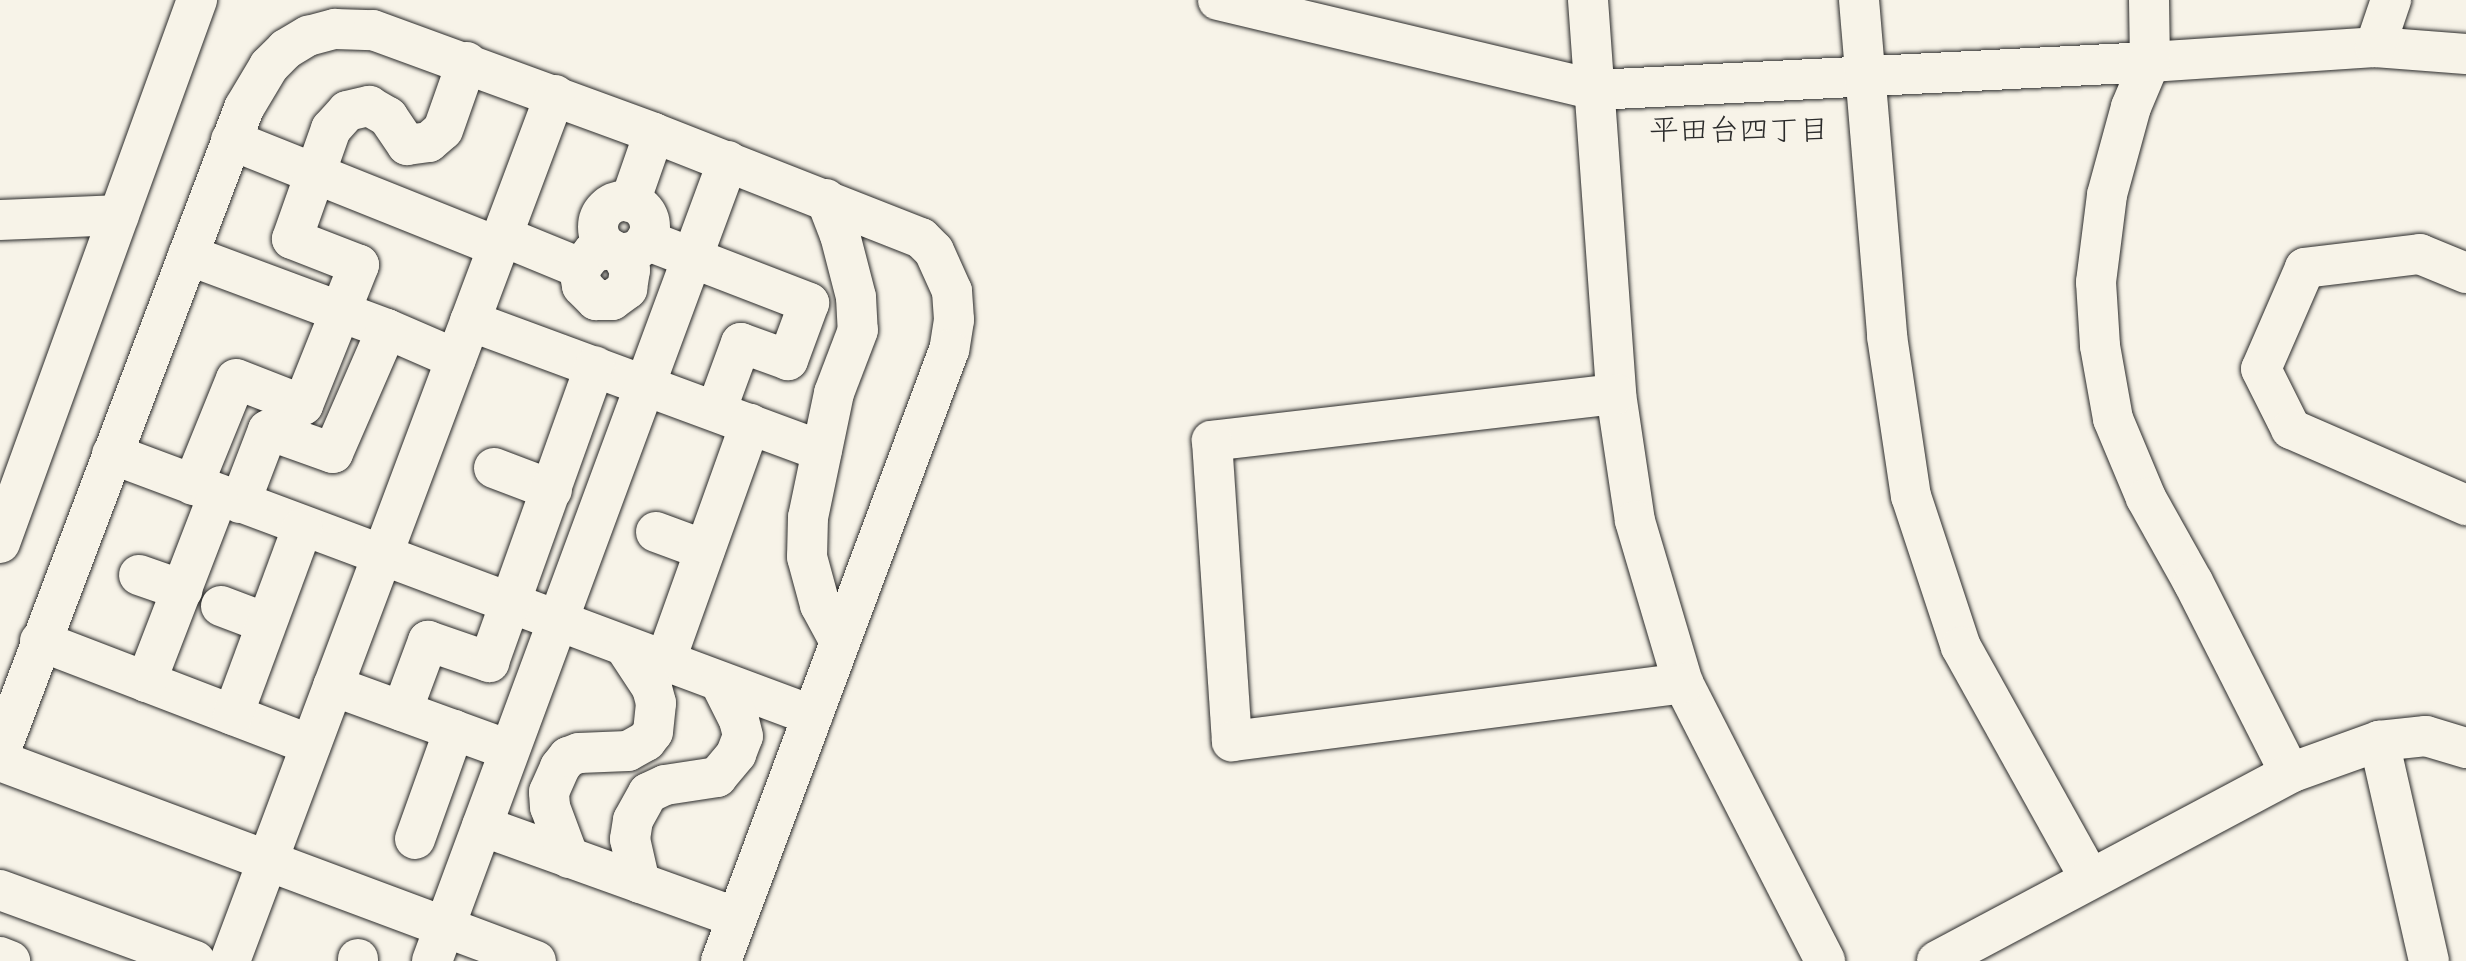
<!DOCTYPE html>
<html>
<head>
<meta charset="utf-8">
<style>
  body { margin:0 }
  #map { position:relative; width:2466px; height:961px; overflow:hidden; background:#f7f3e8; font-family:"Comic Neue","Klee One",sans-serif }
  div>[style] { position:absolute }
  .roads { filter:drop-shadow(0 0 2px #2b2b2b) drop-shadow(0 0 2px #2b2b2b) }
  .minor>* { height:40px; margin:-20px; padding:0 20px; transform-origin:20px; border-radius:20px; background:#f7f3e8 }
  .minor>.ring { margin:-20px; padding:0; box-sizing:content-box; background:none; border:40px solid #f7f3e8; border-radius:50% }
  span { translate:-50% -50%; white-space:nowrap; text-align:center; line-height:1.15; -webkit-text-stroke:7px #f7f3e8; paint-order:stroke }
  .neighbourhood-label { font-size:30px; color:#2b2b2b }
</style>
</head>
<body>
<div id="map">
  <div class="roads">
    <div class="minor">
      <i style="left:1218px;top:0;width:388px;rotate:13.4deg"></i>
      <i style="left:1595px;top:90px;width:556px;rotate:-2.89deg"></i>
      <i style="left:2150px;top:62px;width:225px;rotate:-3.8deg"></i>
      <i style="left:2375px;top:47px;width:91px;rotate:4.4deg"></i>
      <i style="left:1588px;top:0;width:395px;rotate:85.9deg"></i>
      <i style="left:1616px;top:394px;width:128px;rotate:81.5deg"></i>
      <i style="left:1635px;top:521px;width:169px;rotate:73.5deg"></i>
      <i style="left:1683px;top:683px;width:312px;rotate:62.9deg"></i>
      <i style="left:1859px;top:0;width:337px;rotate:85.2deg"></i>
      <i style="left:1887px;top:336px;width:162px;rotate:81.5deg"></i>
      <i style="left:1911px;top:496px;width:159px;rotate:71.7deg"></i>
      <i style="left:1961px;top:647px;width:265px;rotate:60.9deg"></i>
      <i style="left:2149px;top:0;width:62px;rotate:89.1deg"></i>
      <i style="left:2150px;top:62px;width:49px;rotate:112.9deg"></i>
      <i style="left:2131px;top:107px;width:91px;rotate:105.3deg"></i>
      <i style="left:2107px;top:195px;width:88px;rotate:97.2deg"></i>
      <i style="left:2096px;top:282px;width:64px;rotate:86.4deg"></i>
      <i style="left:2100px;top:346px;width:74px;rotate:79.9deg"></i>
      <i style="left:2113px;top:419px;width:86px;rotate:67.3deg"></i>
      <i style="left:2146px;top:498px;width:96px;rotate:60.8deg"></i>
      <i style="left:2193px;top:582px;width:214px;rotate:63.1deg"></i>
      <i style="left:2375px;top:47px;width:50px;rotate:-71.2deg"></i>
      <i style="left:231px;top:140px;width:288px;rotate:21.8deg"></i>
      <i style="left:826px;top:199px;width:39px;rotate:69deg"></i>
      <i style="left:840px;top:235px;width:64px;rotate:75.5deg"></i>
      <i style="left:856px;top:297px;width:33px;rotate:87deg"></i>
      <i style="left:858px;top:330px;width:67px;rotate:110.9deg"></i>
      <i style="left:834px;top:393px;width:127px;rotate:101.8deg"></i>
      <i style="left:808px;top:517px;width:40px;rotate:91.4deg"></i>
      <i style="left:807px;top:557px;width:50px;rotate:74.8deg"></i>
      <i style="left:820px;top:605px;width:42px;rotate:61.6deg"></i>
      <i class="ring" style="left:598px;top:201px;width:12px;height:12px"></i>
      <i style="left:630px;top:202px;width:73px;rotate:-70.8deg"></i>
      <i style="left:0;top:220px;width:119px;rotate:-2.4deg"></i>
      <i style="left:502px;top:236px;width:84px;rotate:22.3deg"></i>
      <i style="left:646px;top:240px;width:175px;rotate:21.1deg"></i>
      <i style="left:809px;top:303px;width:61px;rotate:110.2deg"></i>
      <i style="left:788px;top:360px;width:50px;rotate:-160.1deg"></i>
      <i style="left:741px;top:343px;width:72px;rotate:110.2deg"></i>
      <i style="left:611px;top:249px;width:18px;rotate:171deg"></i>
      <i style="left:593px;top:252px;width:23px;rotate:128deg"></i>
      <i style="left:579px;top:270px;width:16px;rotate:79deg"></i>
      <i style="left:582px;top:286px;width:20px;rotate:45deg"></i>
      <i style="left:596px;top:300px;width:16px"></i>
      <i style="left:612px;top:300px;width:19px;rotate:-36deg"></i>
      <i style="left:627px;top:289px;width:19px;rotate:-81deg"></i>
      <i style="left:630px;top:270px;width:18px;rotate:-119deg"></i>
      <i style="left:188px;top:255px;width:212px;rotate:20.4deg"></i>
      <i style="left:387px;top:329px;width:75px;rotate:23.5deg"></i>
      <i style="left:2466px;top:273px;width:50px;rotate:-157.6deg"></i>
      <i style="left:2420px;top:254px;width:116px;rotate:173.1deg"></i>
      <i style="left:2305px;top:268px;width:110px;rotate:113.5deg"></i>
      <i style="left:2261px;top:369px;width:67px;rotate:63.4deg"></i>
      <i style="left:2291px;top:429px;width:191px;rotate:23.5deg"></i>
      <i style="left:470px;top:321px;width:375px;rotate:20.3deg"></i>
      <i style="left:1616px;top:394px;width:407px;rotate:173.4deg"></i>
      <i style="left:1212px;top:441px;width:301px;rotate:86.2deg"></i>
      <i style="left:1232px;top:741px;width:455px;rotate:-7.3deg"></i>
      <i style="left:112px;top:454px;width:748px;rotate:20.49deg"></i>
      <i style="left:494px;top:468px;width:62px;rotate:20.8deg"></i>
      <i style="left:193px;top:485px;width:114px;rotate:-67.9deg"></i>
      <i style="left:236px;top:379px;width:72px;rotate:21.2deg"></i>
      <i style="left:303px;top:405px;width:151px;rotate:-68.2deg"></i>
      <i style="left:359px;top:265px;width:72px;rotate:-158.8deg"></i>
      <i style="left:292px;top:239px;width:117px;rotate:-70.5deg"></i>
      <i style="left:331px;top:129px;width:24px;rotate:-48deg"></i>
      <i style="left:347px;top:111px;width:23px;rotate:-13deg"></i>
      <i style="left:369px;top:106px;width:22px;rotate:30deg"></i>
      <i style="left:388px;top:117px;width:34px;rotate:56deg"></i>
      <i style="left:407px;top:145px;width:22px;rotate:-8deg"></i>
      <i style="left:429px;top:142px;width:18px;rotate:-41deg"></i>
      <i style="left:443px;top:130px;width:72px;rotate:-70.6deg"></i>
      <i style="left:240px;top:503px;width:78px;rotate:-69deg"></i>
      <i style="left:268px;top:430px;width:69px;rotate:19.5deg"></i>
      <i style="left:333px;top:453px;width:135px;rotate:-66.5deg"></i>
      <i style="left:656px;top:532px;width:52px;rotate:20.2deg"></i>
      <i style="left:0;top:543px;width:578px;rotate:-70.06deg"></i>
      <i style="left:139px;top:575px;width:46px;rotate:19.2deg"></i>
      <i style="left:221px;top:606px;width:48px;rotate:20.7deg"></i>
      <i style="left:40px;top:641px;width:290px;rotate:21deg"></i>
      <i style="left:665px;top:662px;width:253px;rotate:-70.3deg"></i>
      <i style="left:146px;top:682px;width:200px;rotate:-68.9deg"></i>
      <i style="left:333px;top:686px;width:187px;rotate:20deg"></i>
      <i style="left:402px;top:711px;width:75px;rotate:-69.6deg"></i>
      <i style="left:428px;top:641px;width:65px;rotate:19deg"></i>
      <i style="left:489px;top:662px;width:314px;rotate:-70.3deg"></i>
      <i style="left:233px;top:715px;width:199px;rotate:-69.7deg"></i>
      <i style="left:2379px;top:741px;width:226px;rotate:77.2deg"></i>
      <i style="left:0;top:752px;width:689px;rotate:-69.25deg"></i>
      <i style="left:244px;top:108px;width:49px;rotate:-59.2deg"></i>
      <i style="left:269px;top:66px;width:24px;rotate:-45deg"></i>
      <i style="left:286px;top:49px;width:26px;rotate:-31deg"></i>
      <i style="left:308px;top:36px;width:28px;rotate:-15deg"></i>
      <i style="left:335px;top:29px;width:38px;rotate:2deg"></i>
      <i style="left:373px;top:30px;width:299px;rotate:20.1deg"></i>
      <i style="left:654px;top:133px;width:287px;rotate:21.5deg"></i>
      <i style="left:921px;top:238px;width:18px;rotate:45deg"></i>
      <i style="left:934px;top:251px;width:44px;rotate:65.8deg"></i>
      <i style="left:952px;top:291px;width:29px;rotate:86deg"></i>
      <i style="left:954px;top:320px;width:30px;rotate:99deg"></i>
      <i style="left:949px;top:350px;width:652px;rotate:110.46deg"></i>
      <i style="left:0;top:761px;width:572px;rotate:20.46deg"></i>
      <i style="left:482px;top:826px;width:271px;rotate:19.8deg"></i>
      <i style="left:415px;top:839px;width:116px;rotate:-70.3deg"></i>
      <i style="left:569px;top:858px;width:54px;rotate:-110.4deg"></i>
      <i style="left:550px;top:807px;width:15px;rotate:-94deg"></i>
      <i style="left:549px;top:792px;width:27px;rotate:-66deg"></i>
      <i style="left:560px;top:767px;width:13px;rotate:-51deg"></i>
      <i style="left:568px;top:757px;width:12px;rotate:-20deg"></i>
      <i style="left:579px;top:753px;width:49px;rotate:-2.3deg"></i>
      <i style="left:628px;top:751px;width:21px;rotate:-29deg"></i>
      <i style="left:646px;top:741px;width:11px;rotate:-52deg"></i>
      <i style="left:653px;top:732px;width:29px;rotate:-84deg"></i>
      <i style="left:656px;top:703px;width:16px;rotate:-105deg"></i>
      <i style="left:652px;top:688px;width:49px;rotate:-123.4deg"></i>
      <i style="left:640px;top:883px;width:45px;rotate:-102.8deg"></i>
      <i style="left:630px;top:839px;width:19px;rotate:-81deg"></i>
      <i style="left:633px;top:820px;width:31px;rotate:-61deg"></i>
      <i style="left:648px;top:793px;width:19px;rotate:-25deg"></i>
      <i style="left:665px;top:785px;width:53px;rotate:-8.7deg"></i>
      <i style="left:717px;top:777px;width:30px;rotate:-50deg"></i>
      <i style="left:736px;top:754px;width:19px;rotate:-69deg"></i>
      <i style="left:743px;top:736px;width:16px;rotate:-104deg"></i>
      <i style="left:739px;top:720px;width:42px;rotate:-116.6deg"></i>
      <i style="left:0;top:890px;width:208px;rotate:20deg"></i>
      <i style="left:0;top:957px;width:11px;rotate:22deg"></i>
      <i style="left:230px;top:961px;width:925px;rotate:-69.43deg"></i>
      <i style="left:358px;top:961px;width:2px;rotate:-90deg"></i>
      <i style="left:432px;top:961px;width:853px;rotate:-69.7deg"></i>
      <i style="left:1937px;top:961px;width:400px;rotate:-28deg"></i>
      <i style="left:2290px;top:773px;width:95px;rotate:-19.8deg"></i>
      <i style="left:2379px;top:741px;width:47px;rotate:-6.1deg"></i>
      <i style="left:2426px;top:736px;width:42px;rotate:16.7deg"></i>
    </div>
  </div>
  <div class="neighbourhood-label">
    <span style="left:1739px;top:131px">平田台四丁目</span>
  </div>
</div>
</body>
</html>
